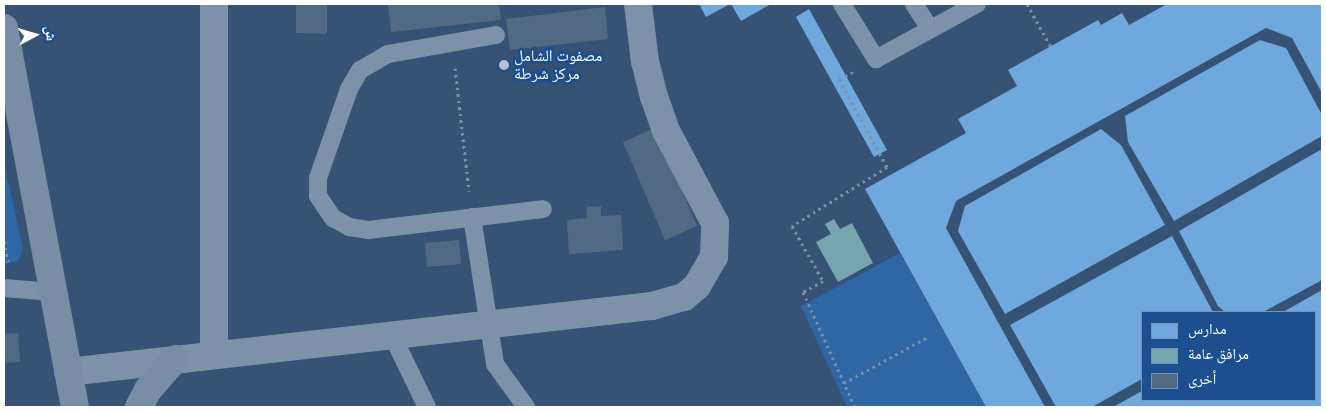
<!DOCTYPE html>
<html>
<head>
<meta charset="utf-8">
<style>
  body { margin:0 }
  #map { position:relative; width:1326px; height:411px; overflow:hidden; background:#365274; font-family:Karla,"Noto Naskh Arabic",sans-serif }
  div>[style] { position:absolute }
  .green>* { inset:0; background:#2f66a5 }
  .schools>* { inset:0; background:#6fa8dc }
  .public>* { inset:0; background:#76a5af }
  .building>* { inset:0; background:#526984 }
  .path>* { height:3px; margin-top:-1.5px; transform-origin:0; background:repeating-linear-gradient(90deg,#7d92a8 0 2.5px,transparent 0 6.5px) }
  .lane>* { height:18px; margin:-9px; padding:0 9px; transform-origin:9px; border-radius:9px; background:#7d92a8 }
  .street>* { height:28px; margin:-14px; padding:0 14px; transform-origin:14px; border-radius:14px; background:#7d92a8 }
  .secondary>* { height:28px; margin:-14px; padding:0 14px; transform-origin:14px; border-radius:14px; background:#798da4 }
  .dots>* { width:14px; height:14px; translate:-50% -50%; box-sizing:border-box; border:2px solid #1b4f8f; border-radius:50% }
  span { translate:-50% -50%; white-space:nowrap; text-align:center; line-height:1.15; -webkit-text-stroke:5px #1b4f8f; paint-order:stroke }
  .poi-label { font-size:16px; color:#fff }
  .left { translate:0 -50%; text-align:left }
  .frame { position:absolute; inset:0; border:5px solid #fff; pointer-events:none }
  .legend { position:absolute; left:1141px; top:311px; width:175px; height:90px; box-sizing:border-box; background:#1b4f8f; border:1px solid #7695bc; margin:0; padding:6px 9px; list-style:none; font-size:15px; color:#fff }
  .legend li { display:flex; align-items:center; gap:10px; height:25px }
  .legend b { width:25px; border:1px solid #7695bc }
  .north { position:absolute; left:10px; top:10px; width:50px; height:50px; -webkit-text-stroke:4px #1b4f8f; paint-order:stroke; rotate:84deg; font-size:14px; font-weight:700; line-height:20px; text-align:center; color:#fff }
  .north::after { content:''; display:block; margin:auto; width:18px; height:22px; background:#fff; clip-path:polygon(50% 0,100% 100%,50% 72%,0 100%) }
</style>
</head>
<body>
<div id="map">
  <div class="green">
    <i style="clip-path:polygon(4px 163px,23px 249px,18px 261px,4px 265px)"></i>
    <i style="clip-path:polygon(900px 253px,986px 407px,847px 407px,801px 306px)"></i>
  </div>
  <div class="schools">
    <i style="clip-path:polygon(699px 4px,730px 4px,706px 17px)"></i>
    <i style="clip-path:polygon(731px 4px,771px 4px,741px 21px)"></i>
    <i style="clip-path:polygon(1167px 4px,1322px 4px,1322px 93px,1292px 38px,1266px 28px,956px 201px,946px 228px,1045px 407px,986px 407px,865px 189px,966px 133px,958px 119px,1017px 86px,1008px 70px,1098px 20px,1101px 25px,1122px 13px,1129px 25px)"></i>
    <i style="clip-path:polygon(809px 9px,887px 150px,874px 157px,796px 17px)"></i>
    <i style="clip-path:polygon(1260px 40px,1286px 48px,1322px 115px,1322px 136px,1174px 221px,1128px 142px,1125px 116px)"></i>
    <i style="clip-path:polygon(1101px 129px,1121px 145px,1165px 225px,1005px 314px,958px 231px,965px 206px)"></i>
    <i style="clip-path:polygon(1322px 149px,1322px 280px,1263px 312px,1225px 312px,1218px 306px,1179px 231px)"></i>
    <i style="clip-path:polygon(1172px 236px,1213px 312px,1142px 312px,1142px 379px,1092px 407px,1056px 407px,1010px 325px)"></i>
    <i style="clip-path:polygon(1322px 290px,1322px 407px,1113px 407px,1142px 391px,1142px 400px,1315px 400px,1315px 312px,1283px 312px)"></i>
  </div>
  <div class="public">
    <i style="clip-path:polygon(834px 219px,840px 229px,852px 223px,873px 263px,838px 282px,816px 242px,831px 234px,825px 224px)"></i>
  </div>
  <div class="building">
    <i style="clip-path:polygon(296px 4px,327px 4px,327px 34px,296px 33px)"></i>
    <i style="clip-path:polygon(388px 4px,499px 4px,501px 20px,391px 32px)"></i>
    <i style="clip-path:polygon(605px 7px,608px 39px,510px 50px,506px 19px)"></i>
    <i style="clip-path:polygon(655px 128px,697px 226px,665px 240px,623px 142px)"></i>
    <i style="clip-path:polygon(601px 206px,601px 216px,621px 215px,623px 250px,569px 254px,567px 220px,587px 218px,586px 207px)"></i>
    <i style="clip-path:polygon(459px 240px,461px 264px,427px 267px,425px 243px)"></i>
    <i style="clip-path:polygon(18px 333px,20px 362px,4px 363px,4px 334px)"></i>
  </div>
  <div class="path">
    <i style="left:1027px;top:4px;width:49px;rotate:60.8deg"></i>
    <i style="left:455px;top:68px;width:124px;rotate:83.5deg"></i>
    <i style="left:853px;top:72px;width:16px;rotate:153deg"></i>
    <i style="left:839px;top:79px;width:100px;rotate:61.4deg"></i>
    <i style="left:887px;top:167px;width:112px;rotate:148.2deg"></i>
    <i style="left:792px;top:226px;width:63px;rotate:60.6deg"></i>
    <i style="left:823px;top:281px;width:23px;rotate:151deg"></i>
    <i style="left:803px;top:292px;width:126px;rotate:65.7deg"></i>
    <i style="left:4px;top:241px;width:21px;rotate:79deg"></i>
    <i style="left:844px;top:383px;width:94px;rotate:-28.8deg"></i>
  </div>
  <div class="lane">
    <i style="left:842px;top:4px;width:65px;rotate:58.3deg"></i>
    <i style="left:876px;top:59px;width:115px;rotate:-28.6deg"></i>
    <i style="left:914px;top:4px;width:30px;rotate:57deg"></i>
    <i style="left:496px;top:35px;width:110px;rotate:170deg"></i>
    <i style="left:388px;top:54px;width:32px;rotate:150deg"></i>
    <i style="left:360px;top:70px;width:22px;rotate:120deg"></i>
    <i style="left:349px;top:89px;width:94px;rotate:109.2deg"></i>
    <i style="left:318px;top:178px;width:18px;rotate:90deg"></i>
    <i style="left:318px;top:196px;width:27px;rotate:56deg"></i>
    <i style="left:333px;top:218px;width:18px;rotate:29deg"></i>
    <i style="left:349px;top:227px;width:19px;rotate:9deg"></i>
    <i style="left:368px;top:230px;width:176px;rotate:-6.8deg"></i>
    <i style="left:472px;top:217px;width:149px;rotate:81.1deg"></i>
    <i style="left:495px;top:364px;width:53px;rotate:54.2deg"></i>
    <i style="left:4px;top:288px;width:49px;rotate:4.7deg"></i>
    <i style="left:392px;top:335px;width:80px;rotate:64.1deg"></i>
  </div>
  <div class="street">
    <i style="left:214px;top:4px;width:351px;rotate:90deg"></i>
    <i style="left:68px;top:372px;width:588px;rotate:-6.45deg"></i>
    <i style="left:652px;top:306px;width:33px;rotate:-16deg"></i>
    <i style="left:684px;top:297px;width:17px;rotate:-40deg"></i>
    <i style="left:697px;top:286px;width:34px;rotate:-60deg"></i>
    <i style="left:714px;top:257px;width:34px;rotate:-88deg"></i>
    <i style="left:715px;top:223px;width:104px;rotate:-118deg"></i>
    <i style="left:666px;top:131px;width:36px;rotate:-109deg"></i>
    <i style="left:654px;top:97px;width:36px;rotate:-104deg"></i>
    <i style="left:645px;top:62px;width:58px;rotate:-96.9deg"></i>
  </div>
  <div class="secondary">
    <i style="left:4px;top:28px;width:386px;rotate:79.4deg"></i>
    <i style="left:139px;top:407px;width:19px;rotate:-62deg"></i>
    <i style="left:148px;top:390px;width:41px;rotate:-48.9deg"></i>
  </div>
  <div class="dots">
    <i style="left:504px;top:65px;background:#b9c2ce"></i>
  </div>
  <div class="poi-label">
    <span class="left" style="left:514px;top:65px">مصفوت الشامل<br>مركز شرطة</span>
  </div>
  <div class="frame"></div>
  <ul class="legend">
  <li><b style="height:14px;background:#6fa8dc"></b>مدارس</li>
  <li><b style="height:14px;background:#76a5af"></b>مرافق عامة</li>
  <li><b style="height:14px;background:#526984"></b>أخرى</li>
  </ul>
  <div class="north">ش</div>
</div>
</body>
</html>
